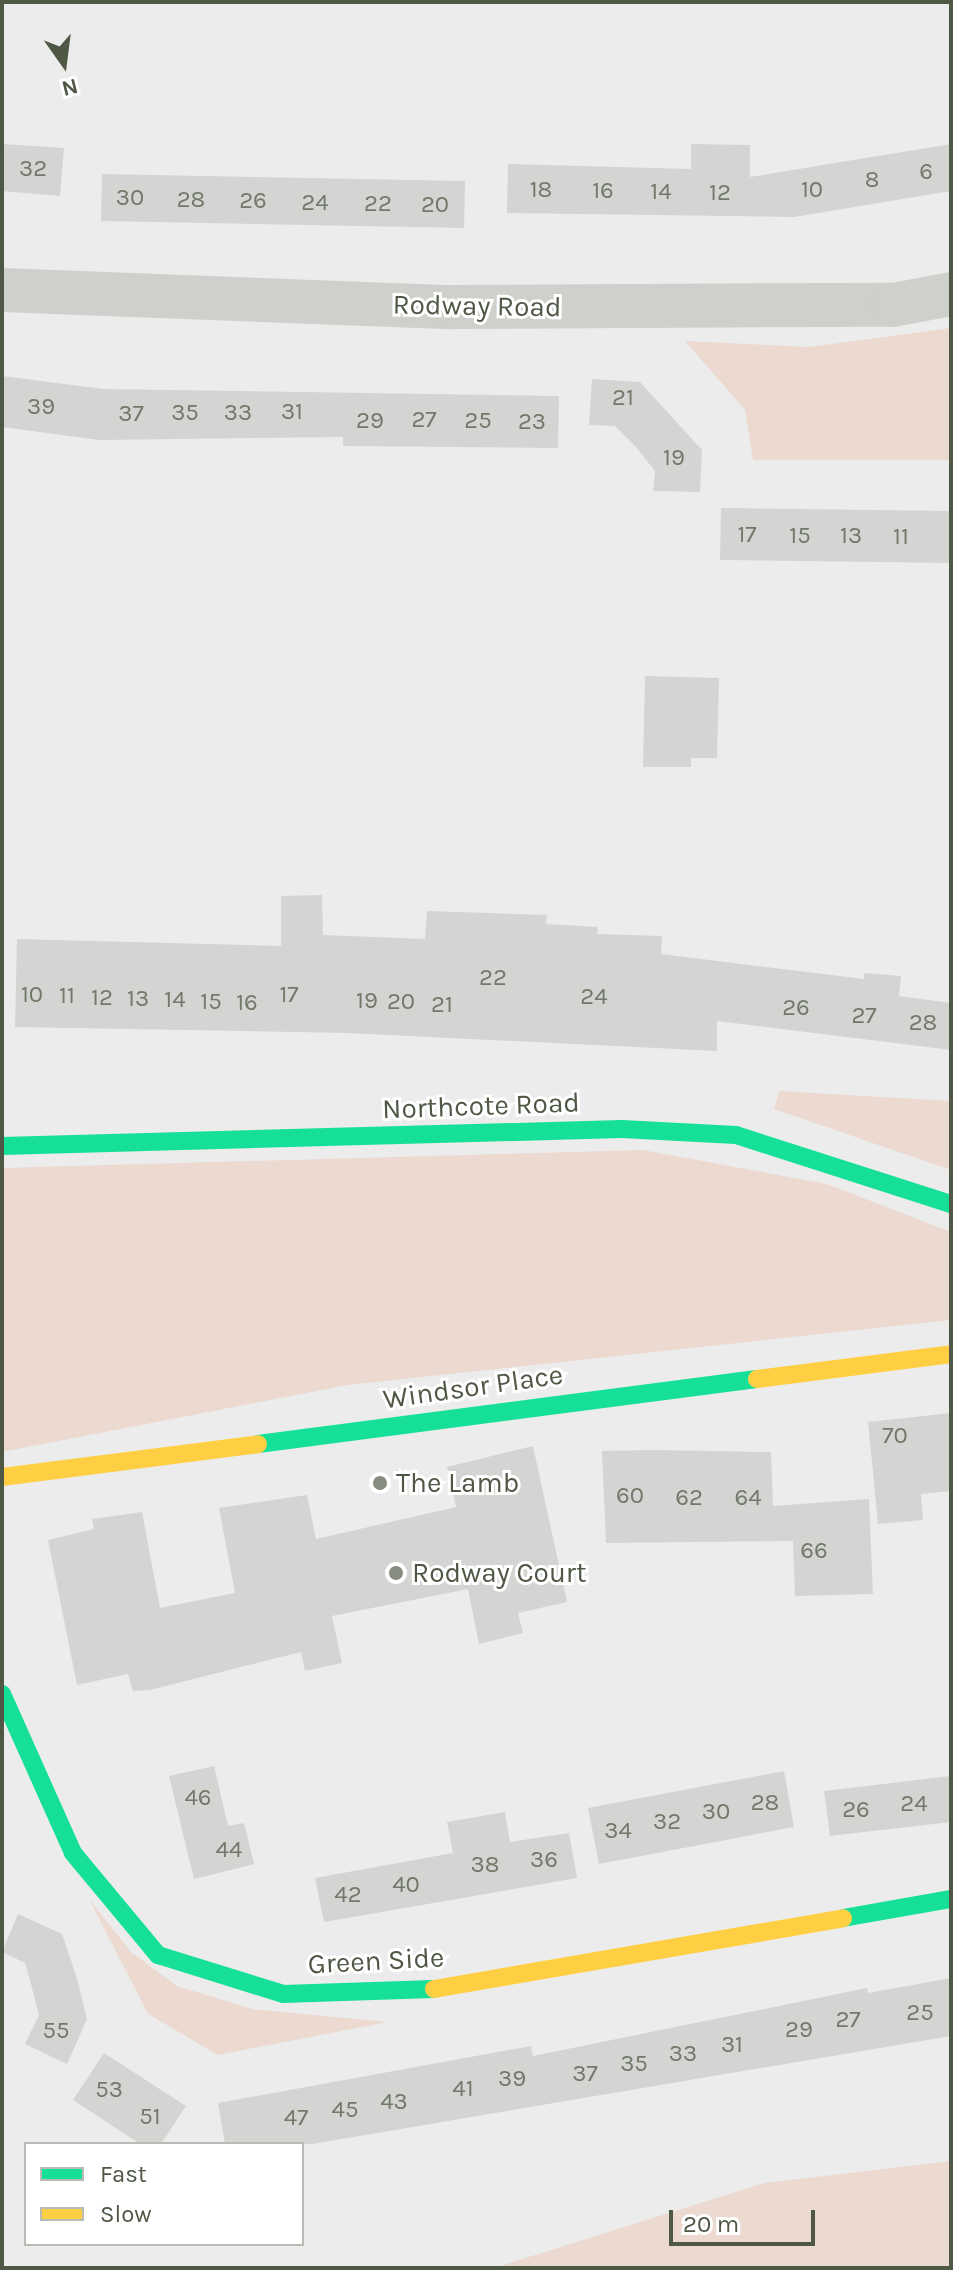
<!DOCTYPE html>
<html>
<head>
<meta charset="utf-8">
<style>
  body { margin:0 }
  #map { position:relative; width:953px; height:2270px; overflow:hidden; background:#ececed; font-family:Karla,sans-serif }
  div>[style] { position:absolute }
  .green>* { inset:0; background:#ecdad1 }
  .building>* { inset:0; background:#d4d5d2 }
  .street>* { height:44px; margin:-22px; padding:0 22px; transform-origin:22px; border-radius:22px; background:#cdd0cb }
  .fast>* { height:18px; margin:-9px; padding:0 9px; transform-origin:9px; border-radius:9px; background:#16e098 }
  .slow>* { height:18px; margin:-9px; padding:0 9px; transform-origin:9px; border-radius:9px; background:#ffcf43 }
  .dots>* { width:22px; height:22px; translate:-50% -50%; box-sizing:border-box; border:4px solid #fff; border-radius:50% }
  span { translate:-50% -50%; white-space:nowrap; text-align:center; line-height:1.15; -webkit-text-stroke:6px #fff; paint-order:stroke }
  .number-label { font-size:24px; color:#72796a }
  .number-label span { -webkit-text-stroke-width:0 }
  .street-label { font-size:28px; color:#4f5845 }
  .poi-label { font-size:28px; color:#4f5845 }
  .left { translate:0 -50%; text-align:left }
  .frame { position:absolute; inset:0; border:4px solid #4f5845; pointer-events:none }
  .legend { position:absolute; left:24px; top:2142px; width:280px; height:104px; box-sizing:border-box; background:#fff; border:2px solid #b9bcb5; margin:0; padding:10px 14px; list-style:none; font-size:24px; color:#4f5845 }
  .legend li { display:flex; align-items:center; gap:16px; height:40px }
  .legend b { width:40px; border:2px solid #b9bcb5 }
  .north { position:absolute; left:24px; top:24px; width:80px; height:80px; -webkit-text-stroke:6px #fff; paint-order:stroke; rotate:166deg; font-size:22px; font-weight:700; line-height:32px; text-align:center; color:#4f5845 }
  .north::after { content:''; display:block; margin:auto; width:28px; height:36px; background:#4f5845; clip-path:polygon(50% 0,100% 100%,50% 72%,0 100%) }
  .scale { position:absolute; left:669px; top:2210px; width:146px; height:36px; box-sizing:border-box; border:4px solid #4f5845; border-top:0; padding-left:10px; font-size:24px; line-height:28px; white-space:nowrap; color:#4f5845; -webkit-text-stroke:6px #fff; paint-order:stroke }
</style>
</head>
<body>
<div id="map">
  <div class="green">
    <i style="clip-path:polygon(951px 328px,951px 460px,753px 460px,745px 410px,685px 341px,809px 347px)"></i>
    <i style="clip-path:polygon(779px 1091px,951px 1101px,951px 1170px,774px 1109px)"></i>
    <i style="clip-path:polygon(643px 1150px,827px 1184px,951px 1232px,951px 1320px,348px 1385px,2px 1452px,2px 1168px)"></i>
    <i style="clip-path:polygon(89px 1899px,131px 1952px,177px 1986px,252px 2009px,388px 2022px,218px 2055px,148px 2014px)"></i>
    <i style="clip-path:polygon(951px 2161px,951px 2268px,494px 2268px,764px 2183px)"></i>
  </div>
  <div class="building">
    <i style="clip-path:polygon(2px 144px,64px 148px,60px 196px,2px 191px)"></i>
    <i style="clip-path:polygon(691px 144px,750px 145px,750px 177px,951px 144px,951px 191px,794px 217px,507px 213px,508px 164px,691px 169px)"></i>
    <i style="clip-path:polygon(102px 174px,465px 181px,464px 228px,101px 221px)"></i>
    <i style="clip-path:polygon(2px 376px,104px 389px,559px 396px,558px 448px,343px 446px,343px 437px,99px 440px,2px 427px)"></i>
    <i style="clip-path:polygon(592px 379px,640px 382px,702px 450px,700px 492px,653px 491px,655px 471px,635px 446px,615px 426px,589px 425px)"></i>
    <i style="clip-path:polygon(721px 508px,951px 511px,951px 563px,720px 560px)"></i>
    <i style="clip-path:polygon(645px 676px,719px 678px,717px 758px,691px 758px,691px 767px,643px 767px)"></i>
    <i style="clip-path:polygon(322px 895px,323px 935px,425px 939px,427px 911px,547px 915px,546px 924px,598px 927px,597px 934px,662px 936px,661px 954px,864px 979px,864px 973px,901px 976px,899px 996px,951px 1003px,951px 1050px,717px 1021px,717px 1051px,349px 1033px,15px 1027px,17px 939px,281px 946px,281px 896px)"></i>
    <i style="clip-path:polygon(951px 1413px,951px 1491px,921px 1494px,923px 1520px,878px 1524px,868px 1422px)"></i>
    <i style="clip-path:polygon(533px 1446px,567px 1602px,518px 1613px,523px 1633px,479px 1644px,468px 1589px,332px 1616px,342px 1663px,305px 1671px,301px 1652px,150px 1690px,133px 1691px,128px 1674px,77px 1685px,48px 1540px,94px 1529px,92px 1519px,142px 1512px,160px 1608px,235px 1593px,219px 1508px,307px 1495px,316px 1539px,456px 1507px,447px 1467px)"></i>
    <i style="clip-path:polygon(654px 1450px,771px 1452px,773px 1506px,869px 1499px,873px 1594px,795px 1596px,793px 1541px,606px 1543px,602px 1451px)"></i>
    <i style="clip-path:polygon(214px 1766px,228px 1826px,244px 1823px,254px 1864px,194px 1879px,169px 1776px)"></i>
    <i style="clip-path:polygon(784px 1771px,794px 1827px,599px 1864px,588px 1808px)"></i>
    <i style="clip-path:polygon(951px 1776px,951px 1822px,830px 1836px,824px 1791px)"></i>
    <i style="clip-path:polygon(505px 1812px,510px 1842px,569px 1833px,577px 1878px,324px 1922px,315px 1878px,453px 1853px,447px 1822px)"></i>
    <i style="clip-path:polygon(18px 1914px,62px 1934px,76px 1975px,87px 2019px,67px 2064px,25px 2044px,39px 2015px,32px 1988px,25px 1963px,2px 1952px)"></i>
    <i style="clip-path:polygon(951px 1978px,951px 2036px,312px 2144px,225px 2144px,218px 2103px,531px 2046px,533px 2056px,867px 1988px,868px 1993px)"></i>
    <i style="clip-path:polygon(104px 2053px,186px 2106px,161px 2144px,140px 2144px,73px 2100px)"></i>
  </div>
  <div class="street">
    <i style="left:2px;top:290px;width:449px;rotate:2.2deg"></i>
    <i style="left:451px;top:307px;width:442px;rotate:-0.3deg"></i>
    <i style="left:893px;top:305px;width:59px;rotate:-10.7deg"></i>
  </div>
  <div class="fast">
    <i style="left:2px;top:1146px;width:620px;rotate:-1.57deg"></i>
    <i style="left:622px;top:1129px;width:114px;rotate:3deg"></i>
    <i style="left:736px;top:1135px;width:226px;rotate:17.8deg"></i>
    <i style="left:258px;top:1444px;width:503px;rotate:-7.42deg"></i>
    <i style="left:2px;top:1694px;width:174px;rotate:65.9deg"></i>
    <i style="left:73px;top:1853px;width:133px;rotate:50.2deg"></i>
    <i style="left:158px;top:1955px;width:131px;rotate:17.3deg"></i>
    <i style="left:283px;top:1994px;width:151px;rotate:-1.9deg"></i>
    <i style="left:843px;top:1918px;width:110px;rotate:-10deg"></i>
  </div>
  <div class="slow">
    <i style="left:757px;top:1379px;width:196px;rotate:-7.3deg"></i>
    <i style="left:2px;top:1477px;width:258px;rotate:-7.3deg"></i>
    <i style="left:434px;top:1989px;width:415px;rotate:-9.8deg"></i>
  </div>
  <div class="dots">
    <i style="left:380px;top:1483px;background:#868c80"></i>
    <i style="left:396px;top:1573px;background:#868c80"></i>
  </div>
  <div class="number-label">
    <span style="left:33px;top:169px">32</span>
    <span style="left:926px;top:172px">6</span>
    <span style="left:872px;top:180px">8</span>
    <span style="left:541px;top:190px">18</span>
    <span style="left:812px;top:190px">10</span>
    <span style="left:603px;top:191px">16</span>
    <span style="left:661px;top:192px">14</span>
    <span style="left:720px;top:193px">12</span>
    <span style="left:130px;top:198px">30</span>
    <span style="left:191px;top:200px">28</span>
    <span style="left:253px;top:201px">26</span>
    <span style="left:315px;top:203px">24</span>
    <span style="left:378px;top:204px">22</span>
    <span style="left:435px;top:205px">20</span>
    <span style="left:623px;top:398px">21</span>
    <span style="left:41px;top:407px">39</span>
    <span style="left:292px;top:412px">31</span>
    <span style="left:185px;top:413px">35</span>
    <span style="left:238px;top:413px">33</span>
    <span style="left:131px;top:414px">37</span>
    <span style="left:424px;top:420px">27</span>
    <span style="left:370px;top:421px">29</span>
    <span style="left:478px;top:421px">25</span>
    <span style="left:532px;top:422px">23</span>
    <span style="left:674px;top:458px">19</span>
    <span style="left:747px;top:535px">17</span>
    <span style="left:800px;top:536px">15</span>
    <span style="left:851px;top:536px">13</span>
    <span style="left:901px;top:537px">11</span>
    <span style="left:493px;top:978px">22</span>
    <span style="left:32px;top:995px">10</span>
    <span style="left:289px;top:995px">17</span>
    <span style="left:67px;top:996px">11</span>
    <span style="left:594px;top:997px">24</span>
    <span style="left:102px;top:998px">12</span>
    <span style="left:138px;top:999px">13</span>
    <span style="left:175px;top:1000px">14</span>
    <span style="left:367px;top:1001px">19</span>
    <span style="left:211px;top:1002px">15</span>
    <span style="left:401px;top:1002px">20</span>
    <span style="left:247px;top:1003px">16</span>
    <span style="left:442px;top:1005px">21</span>
    <span style="left:796px;top:1008px">26</span>
    <span style="left:864px;top:1016px">27</span>
    <span style="left:923px;top:1023px">28</span>
    <span style="left:895px;top:1436px">70</span>
    <span style="left:630px;top:1496px">60</span>
    <span style="left:689px;top:1498px">62</span>
    <span style="left:748px;top:1498px">64</span>
    <span style="left:814px;top:1551px">66</span>
    <span style="left:198px;top:1798px">46</span>
    <span style="left:765px;top:1803px">28</span>
    <span style="left:914px;top:1804px">24</span>
    <span style="left:856px;top:1810px">26</span>
    <span style="left:716px;top:1812px">30</span>
    <span style="left:667px;top:1822px">32</span>
    <span style="left:618px;top:1831px">34</span>
    <span style="left:229px;top:1850px">44</span>
    <span style="left:544px;top:1860px">36</span>
    <span style="left:485px;top:1865px">38</span>
    <span style="left:406px;top:1885px">40</span>
    <span style="left:348px;top:1895px">42</span>
    <span style="left:920px;top:2013px">25</span>
    <span style="left:848px;top:2020px">27</span>
    <span style="left:799px;top:2030px">29</span>
    <span style="left:56px;top:2031px">55</span>
    <span style="left:732px;top:2045px">31</span>
    <span style="left:683px;top:2054px">33</span>
    <span style="left:634px;top:2064px">35</span>
    <span style="left:585px;top:2074px">37</span>
    <span style="left:512px;top:2079px">39</span>
    <span style="left:463px;top:2089px">41</span>
    <span style="left:109px;top:2090px">53</span>
    <span style="left:394px;top:2102px">43</span>
    <span style="left:345px;top:2110px">45</span>
    <span style="left:150px;top:2117px">51</span>
    <span style="left:296px;top:2118px">47</span>
  </div>
  <div class="street-label">
    <span style="left:477px;top:306px;rotate:1deg">Rodway Road</span>
    <span style="left:481px;top:1106px;rotate:-2deg">Northcote Road</span>
    <span style="left:473px;top:1387px;rotate:-8deg">Windsor Place</span>
    <span style="left:376px;top:1961px;rotate:-3deg">Green Side</span>
  </div>
  <div class="poi-label">
    <span class="left" style="left:396px;top:1483px">The Lamb</span>
    <span class="left" style="left:412px;top:1573px">Rodway Court</span>
  </div>
  <div class="frame"></div>
  <ul class="legend">
  <li><b style="height:10px;background:#16e098"></b>Fast</li>
  <li><b style="height:10px;background:#ffcf43"></b>Slow</li>
  </ul>
  <div class="north">N</div>
  <div class="scale">20 m</div>
</div>
</body>
</html>
